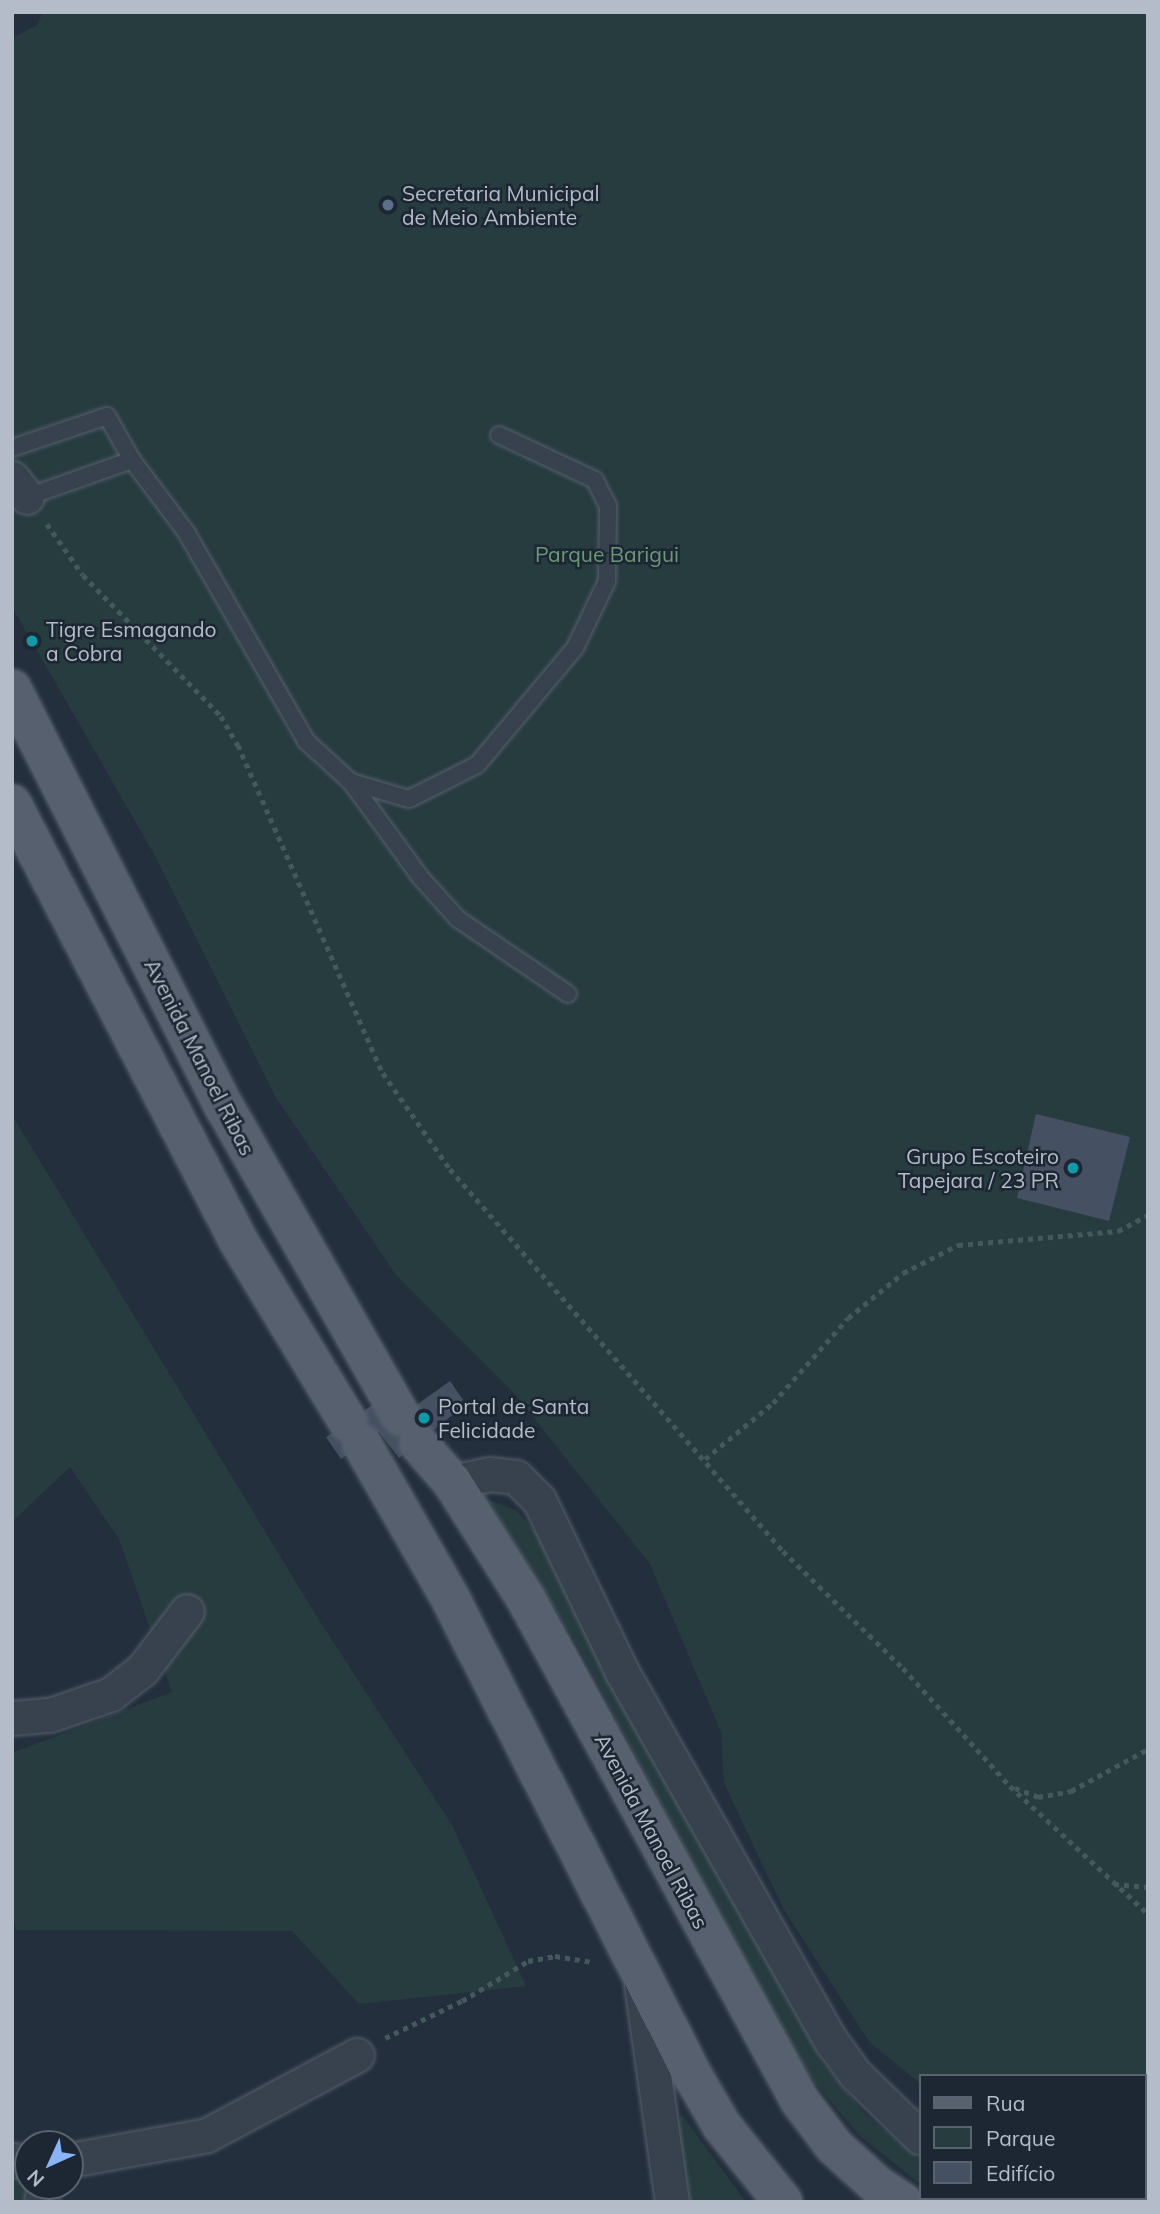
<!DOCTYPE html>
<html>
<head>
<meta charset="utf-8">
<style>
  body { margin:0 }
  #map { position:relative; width:1160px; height:2214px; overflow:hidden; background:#242f3e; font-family:Mulish,sans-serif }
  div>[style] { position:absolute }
  .green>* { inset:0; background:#263c3f }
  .building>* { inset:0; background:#455162 }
  .path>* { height:4.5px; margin-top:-2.25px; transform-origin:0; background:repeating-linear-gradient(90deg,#44595c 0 5px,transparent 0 10px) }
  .roads { filter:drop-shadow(0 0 2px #565f6c) drop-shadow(0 0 2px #565f6c) }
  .service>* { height:16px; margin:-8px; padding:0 8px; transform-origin:8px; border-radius:8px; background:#38414e }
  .minor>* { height:33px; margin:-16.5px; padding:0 16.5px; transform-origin:16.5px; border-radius:16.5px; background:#38414e }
  .primary>* { height:38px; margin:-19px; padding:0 19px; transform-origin:19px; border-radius:19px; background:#56606e }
  .dots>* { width:19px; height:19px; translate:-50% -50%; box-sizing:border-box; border:4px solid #1d2633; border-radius:50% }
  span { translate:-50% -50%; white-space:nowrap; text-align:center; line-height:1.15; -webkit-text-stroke:5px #1d2633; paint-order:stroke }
  .poi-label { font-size:21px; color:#b4bcc9 }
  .left { translate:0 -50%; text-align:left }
  .right { translate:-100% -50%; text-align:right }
  .park-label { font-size:21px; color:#6b9a76 }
  .street-label { font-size:21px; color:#b4bcc9 }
  .frame { position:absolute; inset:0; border:14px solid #b4bcc9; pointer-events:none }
  .legend { position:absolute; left:919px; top:2074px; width:228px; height:126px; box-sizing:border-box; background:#1d2633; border:2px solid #59626f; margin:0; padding:9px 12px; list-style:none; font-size:21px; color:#b4bcc9 }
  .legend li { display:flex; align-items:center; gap:14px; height:35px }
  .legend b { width:35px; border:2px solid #59626f }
  .north { position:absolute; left:14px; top:2130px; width:70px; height:70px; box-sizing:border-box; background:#1d2633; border:2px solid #59626f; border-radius:50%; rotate:225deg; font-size:19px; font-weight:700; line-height:28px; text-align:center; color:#b4bcc9 }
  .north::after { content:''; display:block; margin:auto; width:24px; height:32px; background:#8ab4f8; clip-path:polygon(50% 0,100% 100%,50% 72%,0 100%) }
</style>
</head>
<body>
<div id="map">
  <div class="green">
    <i style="clip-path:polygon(43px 12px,1148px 12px,1148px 2202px,1065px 2198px,1144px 2198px,1144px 2076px,920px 2076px,920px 2083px,870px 2043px,784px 1910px,724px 1783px,721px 1732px,650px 1564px,515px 1394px,396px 1275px,275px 1096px,154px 854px,12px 607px,12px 38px,37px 25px)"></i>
    <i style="clip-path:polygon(12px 1115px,317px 1617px,452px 1825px,526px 1986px,359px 2004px,292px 1931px,16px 1930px,12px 1910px,12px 1753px,172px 1692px,119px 1539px,70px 1467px,12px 1522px)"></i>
    <i style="clip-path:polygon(487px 1499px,516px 1510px,539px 1536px,823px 2063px,865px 2114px,920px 2159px,920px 2184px,860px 2136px,815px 2083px,781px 2031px,578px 1646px)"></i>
    <i style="clip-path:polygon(682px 2115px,746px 2202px,690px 2202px,676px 2123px)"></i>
    <i style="clip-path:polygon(12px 2170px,28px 2172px,32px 2202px,12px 2202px)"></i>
  </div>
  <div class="building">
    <i style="clip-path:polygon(1036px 1114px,1130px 1137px,1109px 1221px,1017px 1198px)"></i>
    <i style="clip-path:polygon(450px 1381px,466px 1404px,399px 1458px,379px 1432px,341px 1459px,326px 1437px,381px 1399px,401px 1416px)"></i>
  </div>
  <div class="path">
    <i style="left:47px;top:524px;width:62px;rotate:54.8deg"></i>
    <i style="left:83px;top:575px;width:197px;rotate:45.6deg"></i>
    <i style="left:221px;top:716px;width:34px;rotate:60deg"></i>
    <i style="left:238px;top:745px;width:359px;rotate:66.2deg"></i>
    <i style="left:383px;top:1073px;width:117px;rotate:55.1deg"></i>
    <i style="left:450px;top:1169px;width:507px;rotate:48.92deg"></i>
    <i style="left:783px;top:1551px;width:168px;rotate:44.3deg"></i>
    <i style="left:903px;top:1668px;width:159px;rotate:47.8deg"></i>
    <i style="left:1010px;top:1786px;width:188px;rotate:42.8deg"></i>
    <i style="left:705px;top:1459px;width:88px;rotate:-39.5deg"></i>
    <i style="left:773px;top:1403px;width:113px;rotate:-48.6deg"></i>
    <i style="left:848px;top:1318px;width:71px;rotate:-39.3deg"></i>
    <i style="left:903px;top:1273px;width:62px;rotate:-27deg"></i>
    <i style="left:958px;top:1245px;width:161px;rotate:-5deg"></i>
    <i style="left:1118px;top:1231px;width:34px;rotate:-28deg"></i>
    <i style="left:1015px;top:1788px;width:25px;rotate:21deg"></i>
    <i style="left:1038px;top:1797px;width:34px;rotate:-10deg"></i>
    <i style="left:1071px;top:1791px;width:88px;rotate:-28.6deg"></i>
    <i style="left:1114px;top:1884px;width:34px;rotate:5deg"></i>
    <i style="left:385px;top:2038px;width:85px;rotate:-25.7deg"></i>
    <i style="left:462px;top:2001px;width:77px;rotate:-31.2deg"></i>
    <i style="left:528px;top:1961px;width:27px;rotate:-10deg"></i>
    <i style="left:555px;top:1956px;width:39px;rotate:9deg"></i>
  </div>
  <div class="roads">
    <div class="service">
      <i style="left:12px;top:448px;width:100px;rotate:-18.6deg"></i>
      <i style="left:107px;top:416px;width:51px;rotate:60.4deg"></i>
      <i style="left:132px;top:460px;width:90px;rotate:53.1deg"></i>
      <i style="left:186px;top:532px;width:241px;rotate:60.1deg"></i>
      <i style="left:306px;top:741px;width:61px;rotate:42.3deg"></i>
      <i style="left:351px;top:782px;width:60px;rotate:16.3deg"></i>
      <i style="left:409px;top:799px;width:76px;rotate:-26.6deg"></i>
      <i style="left:477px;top:765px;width:153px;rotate:-50.1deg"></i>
      <i style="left:575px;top:648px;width:74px;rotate:-64.5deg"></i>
      <i style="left:607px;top:581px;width:75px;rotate:-89.2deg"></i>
      <i style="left:608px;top:506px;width:29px;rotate:-117deg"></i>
      <i style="left:595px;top:480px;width:106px;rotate:-154.9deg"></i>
      <i style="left:27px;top:497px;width:111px;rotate:-19.4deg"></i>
      <i style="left:351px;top:782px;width:119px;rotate:53.9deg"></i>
      <i style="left:421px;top:878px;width:55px;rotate:47.9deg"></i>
      <i style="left:458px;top:919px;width:133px;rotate:34.3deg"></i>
    </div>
    <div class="minor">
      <i style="left:12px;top:478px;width:24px;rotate:52deg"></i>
      <i style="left:452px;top:1482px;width:38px;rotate:-12deg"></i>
      <i style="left:489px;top:1474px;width:27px;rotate:6deg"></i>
      <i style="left:516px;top:1477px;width:33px;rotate:45deg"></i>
      <i style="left:539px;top:1500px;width:191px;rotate:64.2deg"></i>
      <i style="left:622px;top:1672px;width:424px;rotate:60.5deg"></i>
      <i style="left:831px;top:2041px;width:41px;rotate:54deg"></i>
      <i style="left:855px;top:2074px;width:91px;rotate:44.1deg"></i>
      <i style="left:12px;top:1718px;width:38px;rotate:-5deg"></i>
      <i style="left:50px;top:1715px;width:65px;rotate:-19deg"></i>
      <i style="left:111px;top:1694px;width:39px;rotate:-38deg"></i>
      <i style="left:142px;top:1670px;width:74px;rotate:-52.7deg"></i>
      <i style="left:641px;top:1984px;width:220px;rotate:81.9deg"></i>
      <i style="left:12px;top:2160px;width:16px;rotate:7deg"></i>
      <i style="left:70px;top:2160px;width:139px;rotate:-10.3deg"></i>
      <i style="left:207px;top:2135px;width:170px;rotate:-28.1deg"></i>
      <i style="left:1013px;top:2198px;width:7px;rotate:34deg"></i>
      <i style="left:41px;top:2202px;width:16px;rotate:-79deg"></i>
    </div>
    <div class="primary">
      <i style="left:12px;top:689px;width:470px;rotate:63.1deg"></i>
      <i style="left:225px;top:1108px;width:355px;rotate:60.3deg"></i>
      <i style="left:12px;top:804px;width:493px;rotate:62.6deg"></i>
      <i style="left:239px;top:1242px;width:210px;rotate:58.8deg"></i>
      <i style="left:362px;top:1444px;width:173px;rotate:60.2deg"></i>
      <i style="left:448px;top:1594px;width:541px;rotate:63.06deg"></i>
      <i style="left:693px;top:2076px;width:58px;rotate:59.9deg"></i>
      <i style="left:722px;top:2126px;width:97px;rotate:51.2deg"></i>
      <i style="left:419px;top:1444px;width:50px;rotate:49deg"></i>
      <i style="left:452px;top:1482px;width:138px;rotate:57.7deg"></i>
      <i style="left:526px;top:1599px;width:572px;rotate:61.37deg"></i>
      <i style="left:800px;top:2101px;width:56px;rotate:52.9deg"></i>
      <i style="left:834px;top:2146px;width:59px;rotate:42.3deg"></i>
      <i style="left:878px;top:2186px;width:30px;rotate:33deg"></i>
    </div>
  </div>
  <div class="dots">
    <i style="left:388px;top:205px;background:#5c6f8a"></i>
    <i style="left:32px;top:641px;background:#0f9aa8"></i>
    <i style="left:1073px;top:1168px;background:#0f9aa8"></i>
    <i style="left:424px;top:1418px;background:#0f9aa8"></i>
  </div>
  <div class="poi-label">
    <span class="left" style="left:402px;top:205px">Secretaria Municipal<br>de Meio Ambiente</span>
    <span class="left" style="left:46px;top:641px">Tigre Esmagando<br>a Cobra</span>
    <span class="right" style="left:1059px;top:1168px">Grupo Escoteiro<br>Tapejara / 23 PR</span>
    <span class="left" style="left:438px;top:1418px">Portal de Santa<br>Felicidade</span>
  </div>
  <div class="park-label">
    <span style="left:607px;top:554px">Parque Barigui</span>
  </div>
  <div class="street-label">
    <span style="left:200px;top:1057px;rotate:63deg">Avenida Manoel Ribas</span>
    <span style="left:652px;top:1831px;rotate:62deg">Avenida Manoel Ribas</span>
  </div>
  <div class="frame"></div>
  <ul class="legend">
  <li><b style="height:9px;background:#56606e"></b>Rua</li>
  <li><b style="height:19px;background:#263c3f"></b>Parque</li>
  <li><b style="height:19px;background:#455162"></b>Edifício</li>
  </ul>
  <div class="north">N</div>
</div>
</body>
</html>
